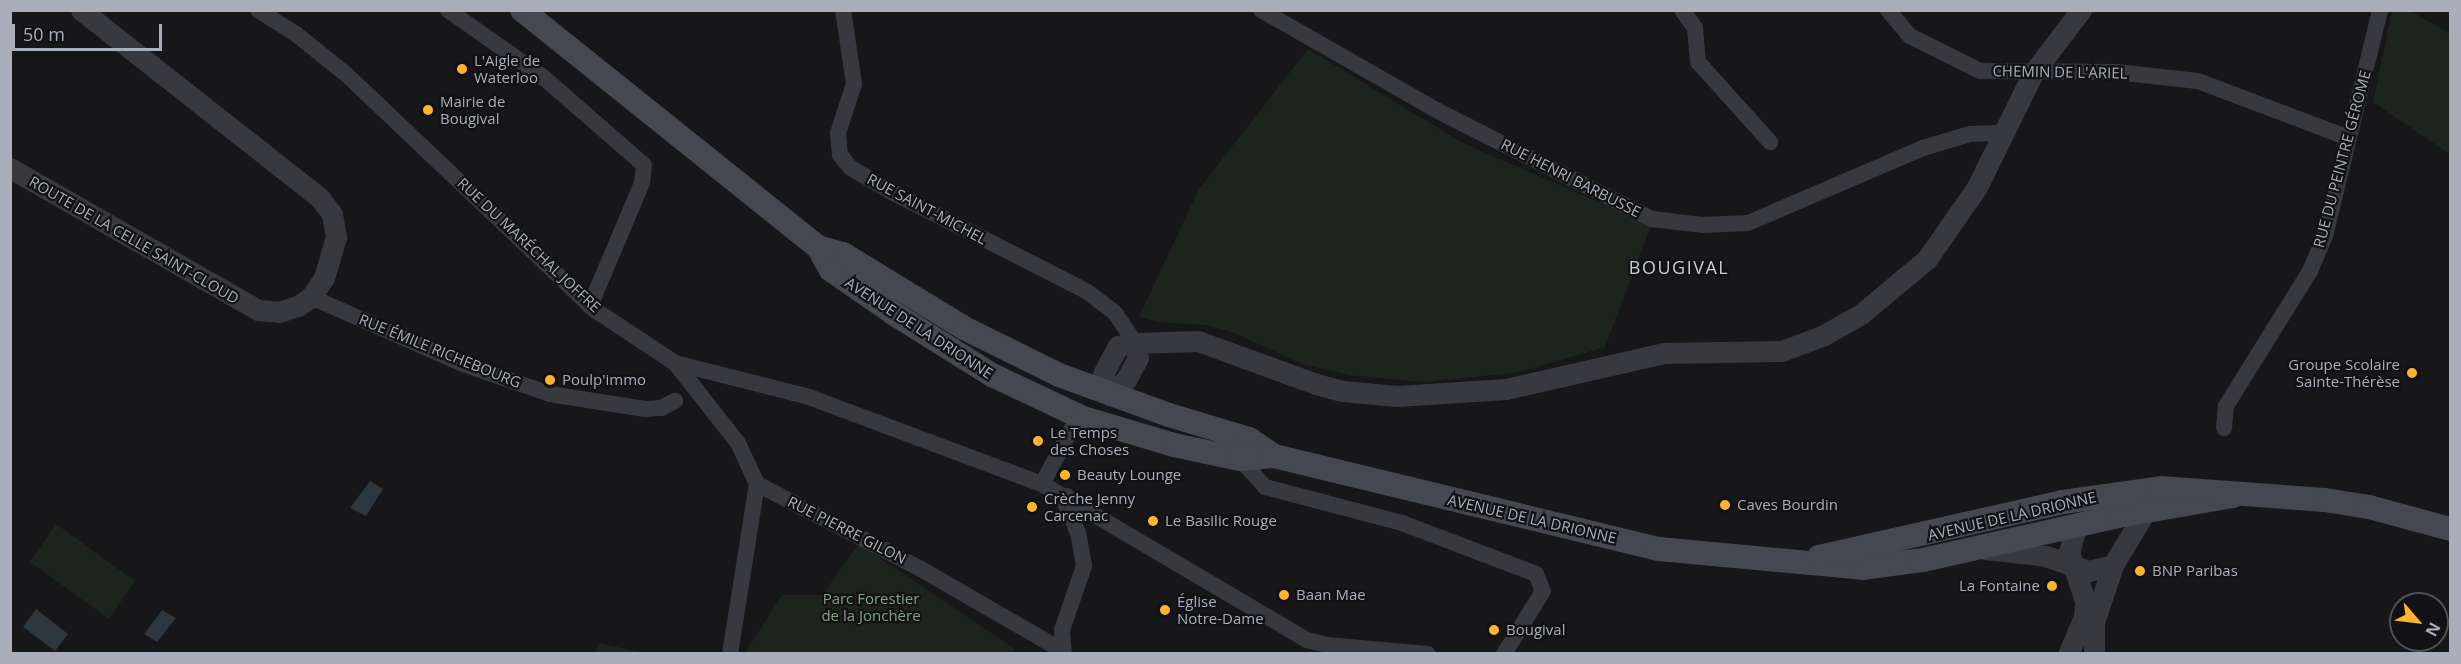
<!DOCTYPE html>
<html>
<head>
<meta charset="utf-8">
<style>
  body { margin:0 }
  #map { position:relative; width:2461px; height:664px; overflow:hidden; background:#171719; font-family:"Open Sans",sans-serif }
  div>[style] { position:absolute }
  .green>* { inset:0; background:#1c251d }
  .water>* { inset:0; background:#2c373f }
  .minor>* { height:16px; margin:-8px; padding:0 8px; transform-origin:8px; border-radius:8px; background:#38393f }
  .tertiary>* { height:21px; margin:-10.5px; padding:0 10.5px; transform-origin:10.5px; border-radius:10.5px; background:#38393f }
  .secondary>* { height:24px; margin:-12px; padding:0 12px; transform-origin:12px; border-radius:12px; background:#45484f }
  .dots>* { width:16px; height:16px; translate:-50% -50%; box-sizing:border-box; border:3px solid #121214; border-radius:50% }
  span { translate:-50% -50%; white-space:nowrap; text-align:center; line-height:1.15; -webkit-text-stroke:4.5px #121214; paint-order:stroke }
  .poi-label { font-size:15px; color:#a8aeba }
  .left { translate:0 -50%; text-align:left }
  .right { translate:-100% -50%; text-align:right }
  .street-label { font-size:15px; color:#a8aeba }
  .park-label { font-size:15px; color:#7da77f }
  .quarter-label { font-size:18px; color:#c9cdd6; letter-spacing:1.5px }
  .frame { position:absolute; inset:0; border:12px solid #a8aeba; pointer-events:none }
  .north { position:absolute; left:2389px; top:592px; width:60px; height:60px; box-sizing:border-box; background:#121214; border:2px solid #4e5056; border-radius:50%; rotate:118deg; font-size:16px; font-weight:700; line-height:24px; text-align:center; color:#a8aeba }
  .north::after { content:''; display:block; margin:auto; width:21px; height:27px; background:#ffb429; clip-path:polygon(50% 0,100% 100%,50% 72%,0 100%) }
  .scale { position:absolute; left:12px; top:24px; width:150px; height:27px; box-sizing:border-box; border:3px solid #a8aeba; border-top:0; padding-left:8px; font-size:18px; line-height:21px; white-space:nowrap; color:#a8aeba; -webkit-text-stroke:4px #121214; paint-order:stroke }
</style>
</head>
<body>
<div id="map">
  <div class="green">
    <i style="clip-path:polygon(2392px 11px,2411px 11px,2450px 34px,2450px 154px,2373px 102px)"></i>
    <i style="clip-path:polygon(1308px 49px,1463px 143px,1651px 225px,1605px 347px,1515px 373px,1424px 382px,1356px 376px,1305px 365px,1232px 332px,1206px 325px,1157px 322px,1139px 317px,1199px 189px)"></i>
    <i style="clip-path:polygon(56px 524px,135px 581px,109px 619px,30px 562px)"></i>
    <i style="clip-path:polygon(859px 544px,1015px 649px,1013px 654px,744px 654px,782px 595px,822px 595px)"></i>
    <i style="clip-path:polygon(599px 643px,645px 653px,594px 653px)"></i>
  </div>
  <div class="water">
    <i style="clip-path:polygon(370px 481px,383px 489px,366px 516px,350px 508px)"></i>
    <i style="clip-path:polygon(36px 609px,68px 634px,55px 651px,23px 627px)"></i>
    <i style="clip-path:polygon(162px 610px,176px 618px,157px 642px,144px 634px)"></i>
  </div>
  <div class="minor">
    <i style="left:258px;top:10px;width:45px;rotate:32.3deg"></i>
    <i style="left:296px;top:34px;width:65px;rotate:38.8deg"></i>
    <i style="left:347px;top:75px;width:342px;rotate:43.5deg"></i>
    <i style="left:595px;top:310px;width:96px;rotate:33.5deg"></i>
    <i style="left:675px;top:363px;width:138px;rotate:14.2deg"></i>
    <i style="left:809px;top:397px;width:249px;rotate:20.5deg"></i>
    <i style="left:1042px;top:484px;width:308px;rotate:30.5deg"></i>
    <i style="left:1307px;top:640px;width:21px;rotate:14deg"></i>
    <i style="left:1327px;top:645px;width:101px;rotate:5.1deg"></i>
    <i style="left:448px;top:10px;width:116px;rotate:35.2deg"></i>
    <i style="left:543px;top:77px;width:134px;rotate:41.1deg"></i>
    <i style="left:644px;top:165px;width:18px;rotate:96deg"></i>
    <i style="left:642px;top:183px;width:134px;rotate:112.9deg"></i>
    <i style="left:843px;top:10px;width:75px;rotate:81.5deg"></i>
    <i style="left:854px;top:84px;width:52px;rotate:108.1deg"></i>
    <i style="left:838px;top:133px;width:22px;rotate:85deg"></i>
    <i style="left:840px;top:155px;width:17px;rotate:50deg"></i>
    <i style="left:851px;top:168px;width:43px;rotate:30.7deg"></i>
    <i style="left:888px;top:190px;width:222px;rotate:27deg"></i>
    <i style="left:1086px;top:291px;width:36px;rotate:37deg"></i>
    <i style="left:1115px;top:313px;width:36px;rotate:56deg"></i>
    <i style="left:1261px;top:10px;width:202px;rotate:29.7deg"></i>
    <i style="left:1436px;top:110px;width:242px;rotate:26.8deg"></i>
    <i style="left:1652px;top:219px;width:50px;rotate:6.8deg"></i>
    <i style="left:1702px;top:225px;width:46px;rotate:-2.5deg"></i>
    <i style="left:1748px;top:223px;width:190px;rotate:-23.2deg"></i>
    <i style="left:1923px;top:148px;width:49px;rotate:-16.6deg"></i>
    <i style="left:1970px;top:134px;width:34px;rotate:-2deg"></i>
    <i style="left:1682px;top:10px;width:22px;rotate:54deg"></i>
    <i style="left:1695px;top:28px;width:34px;rotate:85deg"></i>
    <i style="left:1698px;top:62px;width:108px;rotate:48deg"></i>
    <i style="left:1888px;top:10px;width:34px;rotate:50deg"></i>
    <i style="left:1910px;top:36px;width:78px;rotate:26.6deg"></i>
    <i style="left:1980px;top:71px;width:136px;rotate:0.4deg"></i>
    <i style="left:2116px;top:72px;width:82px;rotate:6.3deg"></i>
    <i style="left:2198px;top:81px;width:161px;rotate:20.7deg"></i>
    <i style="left:311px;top:297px;width:166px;rotate:23.8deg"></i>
    <i style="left:463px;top:364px;width:92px;rotate:19deg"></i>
    <i style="left:550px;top:394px;width:96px;rotate:9deg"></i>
    <i style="left:645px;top:409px;width:16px;rotate:-4deg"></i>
    <i style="left:661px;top:408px;width:16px;rotate:-27deg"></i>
    <i style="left:675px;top:363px;width:102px;rotate:51.8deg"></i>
    <i style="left:738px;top:443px;width:45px;rotate:65.1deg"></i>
    <i style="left:757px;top:484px;width:185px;rotate:27.4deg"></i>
    <i style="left:921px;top:569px;width:164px;rotate:30deg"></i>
    <i style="left:2224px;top:428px;width:22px;rotate:-85deg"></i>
    <i style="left:2226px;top:406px;width:159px;rotate:-58.1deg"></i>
    <i style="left:2310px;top:271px;width:38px;rotate:-67deg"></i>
    <i style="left:2325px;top:236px;width:233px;rotate:-76.3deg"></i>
    <i style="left:1240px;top:459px;width:38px;rotate:48deg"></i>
    <i style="left:1265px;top:487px;width:142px;rotate:14.7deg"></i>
    <i style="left:1402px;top:523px;width:143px;rotate:20.8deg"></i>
    <i style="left:1536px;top:574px;width:18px;rotate:68deg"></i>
    <i style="left:1543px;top:591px;width:74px;rotate:121.8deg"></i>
    <i style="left:1042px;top:484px;width:61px;rotate:-61.8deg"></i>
    <i style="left:1071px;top:430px;width:17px;rotate:-45deg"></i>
    <i style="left:730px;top:654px;width:172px;rotate:-81deg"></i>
    <i style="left:1064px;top:654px;width:24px;rotate:-95deg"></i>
    <i style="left:1062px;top:630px;width:68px;rotate:-71deg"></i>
    <i style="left:1084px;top:566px;width:34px;rotate:-100deg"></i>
    <i style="left:1078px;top:533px;width:30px;rotate:-113deg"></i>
    <i style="left:1066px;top:505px;width:9px;rotate:-84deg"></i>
  </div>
  <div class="tertiary">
    <i style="left:10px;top:168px;width:286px;rotate:29.8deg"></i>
    <i style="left:258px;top:310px;width:21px;rotate:5deg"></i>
    <i style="left:279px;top:312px;width:20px;rotate:-18deg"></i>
    <i style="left:298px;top:306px;width:16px;rotate:-35deg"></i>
    <i style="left:311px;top:297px;width:23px;rotate:-56deg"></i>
    <i style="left:324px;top:278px;width:43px;rotate:-73.7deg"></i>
    <i style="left:336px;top:237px;width:23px;rotate:-100deg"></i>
    <i style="left:332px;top:214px;width:20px;rotate:-127deg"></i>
    <i style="left:320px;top:198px;width:304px;rotate:-141.8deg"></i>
    <i style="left:1135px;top:343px;width:15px;rotate:79deg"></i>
    <i style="left:1138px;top:358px;width:25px;rotate:119deg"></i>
    <i style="left:1126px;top:380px;width:22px;rotate:137deg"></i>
    <i style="left:1110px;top:395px;width:22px;rotate:-108deg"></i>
    <i style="left:1103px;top:374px;width:9px;rotate:-63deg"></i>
    <i style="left:1107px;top:366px;width:23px;rotate:-61deg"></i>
    <i style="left:1118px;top:346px;width:17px;rotate:-10deg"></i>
    <i style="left:1135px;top:343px;width:63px;rotate:-1.8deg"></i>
    <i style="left:1198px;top:341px;width:126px;rotate:20deg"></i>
    <i style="left:1316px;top:384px;width:28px;rotate:15deg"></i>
    <i style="left:1343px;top:391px;width:54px;rotate:5.3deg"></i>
    <i style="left:1397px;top:396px;width:109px;rotate:-3.7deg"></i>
    <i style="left:1506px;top:389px;width:162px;rotate:-12.8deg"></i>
    <i style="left:1664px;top:353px;width:118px;rotate:-1deg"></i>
    <i style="left:1782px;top:351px;width:45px;rotate:-20.9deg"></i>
    <i style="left:1824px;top:335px;width:43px;rotate:-29.6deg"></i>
    <i style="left:1861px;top:314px;width:86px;rotate:-39.8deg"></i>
    <i style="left:1927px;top:259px;width:88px;rotate:-55.2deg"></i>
    <i style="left:1977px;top:187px;width:127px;rotate:-63.8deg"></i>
    <i style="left:2033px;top:73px;width:79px;rotate:-52.7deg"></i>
    <i style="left:1985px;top:549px;width:61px;rotate:6.5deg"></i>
    <i style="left:2046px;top:556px;width:45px;rotate:19.7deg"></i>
    <i style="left:2088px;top:571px;width:26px;rotate:-13deg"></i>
    <i style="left:2094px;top:650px;width:28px;rotate:-90deg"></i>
    <i style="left:2094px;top:622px;width:60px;rotate:-71.6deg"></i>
    <i style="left:2113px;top:565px;width:62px;rotate:-58.9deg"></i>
    <i style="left:2069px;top:652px;width:38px;rotate:-67deg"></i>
    <i style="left:2084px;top:617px;width:16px;rotate:-86deg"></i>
    <i style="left:2085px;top:601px;width:52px;rotate:-108.1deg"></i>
    <i style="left:2069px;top:552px;width:26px;rotate:-74deg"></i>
  </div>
  <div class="secondary">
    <i style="left:522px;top:10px;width:379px;rotate:38.7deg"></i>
    <i style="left:818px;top:247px;width:26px;rotate:16deg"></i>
    <i style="left:843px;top:254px;width:142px;rotate:31.4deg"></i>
    <i style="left:964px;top:328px;width:106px;rotate:26.3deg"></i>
    <i style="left:1059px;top:375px;width:117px;rotate:20deg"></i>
    <i style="left:1169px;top:415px;width:84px;rotate:16.7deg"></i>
    <i style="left:1249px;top:439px;width:30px;rotate:34deg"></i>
    <i style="left:818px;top:247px;width:26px;rotate:61deg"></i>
    <i style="left:831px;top:270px;width:75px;rotate:34.7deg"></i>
    <i style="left:893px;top:313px;width:117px;rotate:32.1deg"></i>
    <i style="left:992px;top:375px;width:101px;rotate:25.3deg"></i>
    <i style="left:1083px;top:418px;width:95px;rotate:16.5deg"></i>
    <i style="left:1174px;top:445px;width:67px;rotate:12deg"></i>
    <i style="left:1240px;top:459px;width:34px;rotate:-5deg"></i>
    <i style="left:1274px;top:456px;width:396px;rotate:13.6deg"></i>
    <i style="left:1659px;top:549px;width:204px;rotate:5.3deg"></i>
    <i style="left:1862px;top:568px;width:62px;rotate:-7.5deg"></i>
    <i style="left:1923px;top:560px;width:200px;rotate:-12.7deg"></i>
    <i style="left:2118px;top:516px;width:117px;rotate:-9.9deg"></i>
    <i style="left:1819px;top:557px;width:250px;rotate:-12.7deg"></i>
    <i style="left:2063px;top:502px;width:99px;rotate:-8.1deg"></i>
    <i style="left:2161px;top:488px;width:164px;rotate:4.2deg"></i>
    <i style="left:2325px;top:500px;width:45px;rotate:9deg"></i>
    <i style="left:2369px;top:507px;width:84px;rotate:15.2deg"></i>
  </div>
  <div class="dots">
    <i style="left:462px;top:69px;background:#ffb429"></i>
    <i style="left:428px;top:110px;background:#ffb429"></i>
    <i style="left:2412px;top:373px;background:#ffb429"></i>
    <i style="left:550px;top:380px;background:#ffb429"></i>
    <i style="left:1038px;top:441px;background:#ffb429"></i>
    <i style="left:1065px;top:475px;background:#ffb429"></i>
    <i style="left:1725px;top:505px;background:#ffb429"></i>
    <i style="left:1032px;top:507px;background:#ffb429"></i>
    <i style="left:1153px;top:521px;background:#ffb429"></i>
    <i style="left:2140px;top:571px;background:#ffb429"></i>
    <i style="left:2052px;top:586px;background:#ffb429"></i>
    <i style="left:1284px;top:595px;background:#ffb429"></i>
    <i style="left:1165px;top:610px;background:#ffb429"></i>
    <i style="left:1494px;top:630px;background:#ffb429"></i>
  </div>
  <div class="poi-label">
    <span class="left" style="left:474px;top:69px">L'Aigle de<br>Waterloo</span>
    <span class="left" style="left:440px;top:110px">Mairie de<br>Bougival</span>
    <span class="right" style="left:2400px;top:373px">Groupe Scolaire<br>Sainte-Thérèse</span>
    <span class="left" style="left:562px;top:380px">Poulp'immo</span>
    <span class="left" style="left:1050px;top:441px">Le Temps<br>des Choses</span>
    <span class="left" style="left:1077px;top:475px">Beauty Lounge</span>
    <span class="left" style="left:1044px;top:507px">Crèche Jenny<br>Carcenac</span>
    <span class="left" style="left:1737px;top:505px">Caves Bourdin</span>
    <span class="left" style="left:1165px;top:521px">Le Basilic Rouge</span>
    <span class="left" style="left:2152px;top:571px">BNP Paribas</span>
    <span class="right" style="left:2040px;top:586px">La Fontaine</span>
    <span class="left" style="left:1296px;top:595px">Baan Mae</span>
    <span class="left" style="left:1177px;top:610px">Église<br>Notre-Dame</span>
    <span class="left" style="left:1506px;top:630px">Bougival</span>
  </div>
  <div class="street-label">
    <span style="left:2060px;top:72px;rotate:1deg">CHEMIN DE L'ARIEL</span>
    <span style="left:2342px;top:159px;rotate:-75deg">RUE DU PEINTRE GÉROME</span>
    <span style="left:1571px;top:178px;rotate:27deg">RUE HENRI BARBUSSE</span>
    <span style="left:927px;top:209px;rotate:28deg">RUE SAINT-MICHEL</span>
    <span style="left:134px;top:240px;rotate:30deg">ROUTE DE LA CELLE SAINT-CLOUD</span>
    <span style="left:529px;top:245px;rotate:43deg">RUE DU MARÉCHAL JOFFRE</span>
    <span style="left:919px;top:328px;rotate:33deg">AVENUE DE LA DRIONNE</span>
    <span style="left:440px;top:351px;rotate:22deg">RUE ÉMILE RICHEBOURG</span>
    <span style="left:2012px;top:516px;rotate:-13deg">AVENUE DE LA DRIONNE</span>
    <span style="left:1532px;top:519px;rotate:13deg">AVENUE DE LA DRIONNE</span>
    <span style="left:847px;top:530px;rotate:27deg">RUE PIERRE GILON</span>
  </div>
  <div class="park-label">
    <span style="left:871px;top:607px">Parc Forestier<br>de la Jonchère</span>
  </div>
  <div class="quarter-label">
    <span style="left:1679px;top:267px">BOUGIVAL</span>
  </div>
  <div class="frame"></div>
  <div class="north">N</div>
  <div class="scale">50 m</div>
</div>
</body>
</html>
